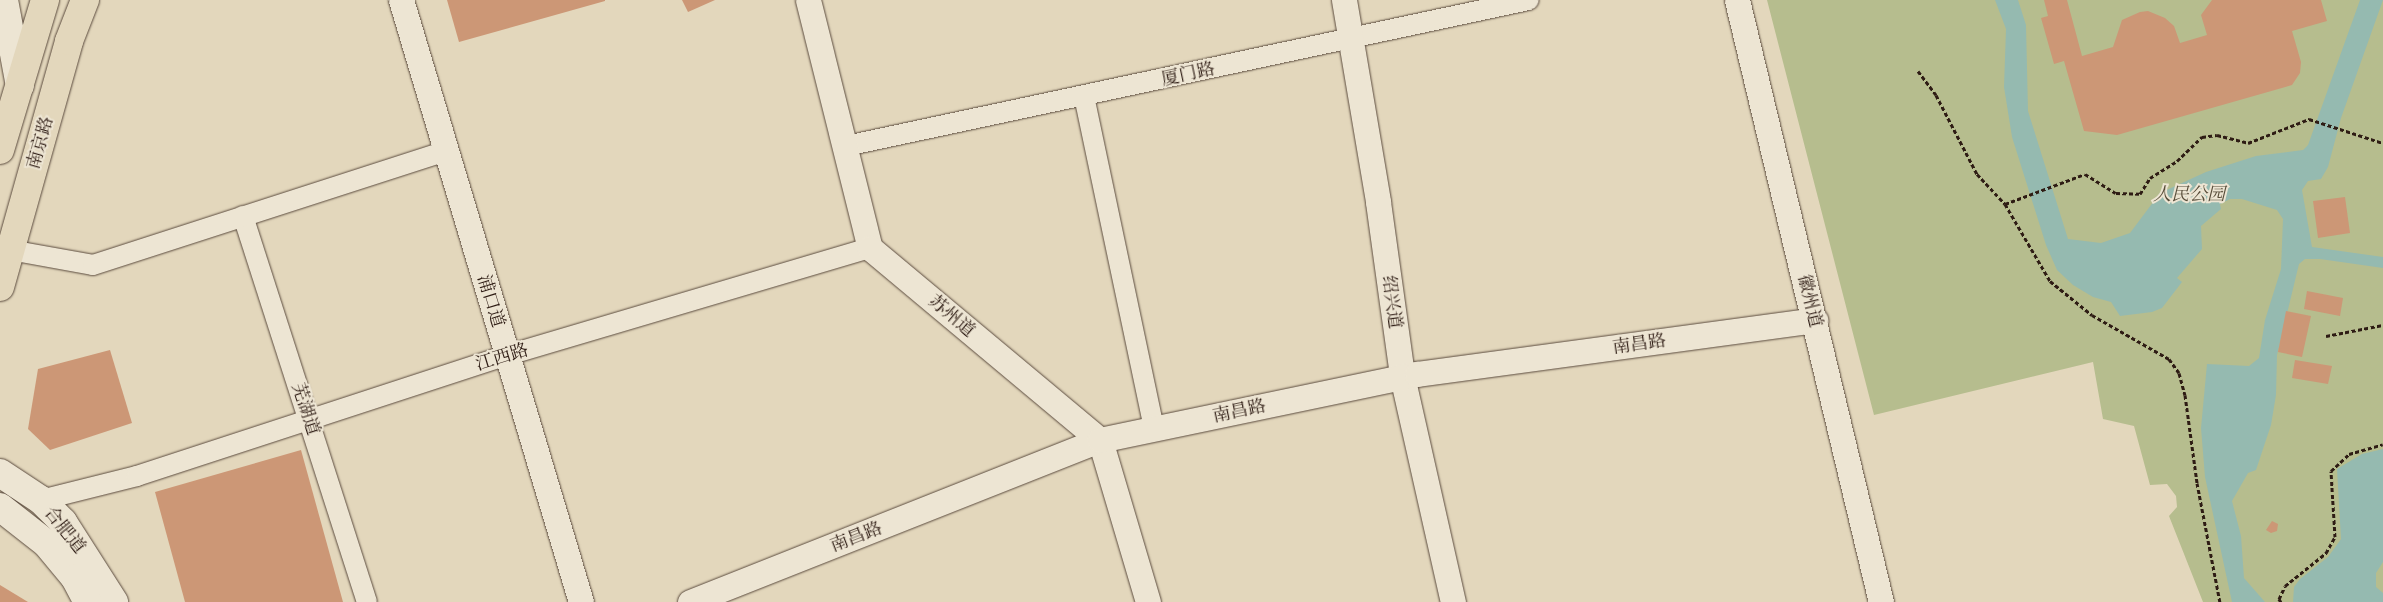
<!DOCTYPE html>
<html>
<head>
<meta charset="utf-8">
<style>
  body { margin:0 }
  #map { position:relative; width:2383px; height:602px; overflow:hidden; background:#e3d7bc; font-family:Alegreya,"Noto Serif SC",serif }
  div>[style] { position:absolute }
  .green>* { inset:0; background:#b6bd8e }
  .water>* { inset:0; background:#95bab0 }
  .building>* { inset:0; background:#cc9776 }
  .path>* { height:3px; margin-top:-1.5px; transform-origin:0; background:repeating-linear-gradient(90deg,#2e1c14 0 4px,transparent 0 6.5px) }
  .roads { filter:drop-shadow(0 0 1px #5b4b3e) drop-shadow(0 0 1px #5b4b3e) }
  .minor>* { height:20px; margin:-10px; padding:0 10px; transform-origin:10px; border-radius:10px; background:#ede5d3 }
  .tertiary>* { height:25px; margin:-12.5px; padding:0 12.5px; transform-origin:12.5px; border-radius:12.5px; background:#ede5d3 }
  .secondary>* { height:28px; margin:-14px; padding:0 14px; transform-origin:14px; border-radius:14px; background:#ede5d3 }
  .primary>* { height:28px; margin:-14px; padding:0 14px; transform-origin:14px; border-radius:14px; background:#e3d7bc }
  span { translate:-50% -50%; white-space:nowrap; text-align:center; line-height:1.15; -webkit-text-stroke:4px #ede5d3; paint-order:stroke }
  .street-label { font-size:18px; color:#2e1c14 }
  .park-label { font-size:18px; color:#574c39; font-style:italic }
</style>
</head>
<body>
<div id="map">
  <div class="green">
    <i style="clip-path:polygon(1767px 0,2383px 0,2383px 602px,2203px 602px,2169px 516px,2177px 507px,2176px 496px,2167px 484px,2150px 485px,2134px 426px,2103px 419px,2093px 362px,1874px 415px)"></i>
  </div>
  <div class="water">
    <i style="clip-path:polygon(1995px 0,2018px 0,2026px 25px,2028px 111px,2068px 239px,2101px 243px,2130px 233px,2160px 193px,2206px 172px,2256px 156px,2303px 150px,2308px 145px,2360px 0,2383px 0,2341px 118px,2328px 167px,2321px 179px,2308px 181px,2302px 190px,2312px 247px,2383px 257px,2383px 268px,2320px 259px,2305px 259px,2299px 264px,2277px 355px,2276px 395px,2271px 425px,2256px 470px,2248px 473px,2232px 501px,2241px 536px,2244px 578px,2265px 602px,2232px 602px,2205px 477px,2201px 428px,2207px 364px,2249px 366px,2259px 358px,2265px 320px,2281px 269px,2283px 219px,2277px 210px,2242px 199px,2230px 199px,2220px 204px,2221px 209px,2201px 226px,2202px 249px,2177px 278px,2182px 282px,2162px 308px,2152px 312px,2120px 316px,2111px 302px,2093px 297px,2073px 285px,2057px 270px,2046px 245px,2012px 137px,2004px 87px,2006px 29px)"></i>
    <i style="clip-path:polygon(2383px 449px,2383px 562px,2376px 573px,2376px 587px,2383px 593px,2383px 602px,2293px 602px,2294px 587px,2300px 579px,2328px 557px,2341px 539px,2337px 469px,2362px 454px)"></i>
  </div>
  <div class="building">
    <i style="clip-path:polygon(447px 0,605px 0,605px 1px,459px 42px)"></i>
    <i style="clip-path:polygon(682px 0,715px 0,688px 12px)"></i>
    <i style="clip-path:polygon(2044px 0,2067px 0,2082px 56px,2113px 47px,2122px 20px,2140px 12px,2148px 11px,2165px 18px,2174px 26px,2180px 43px,2207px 35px,2201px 15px,2212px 0,2321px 0,2327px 21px,2292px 31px,2301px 62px,2300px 73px,2292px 85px,2117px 135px,2084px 131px,2064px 61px,2054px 64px,2041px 18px,2048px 16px)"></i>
    <i style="clip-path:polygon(2345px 197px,2350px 233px,2318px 238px,2313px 201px)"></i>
    <i style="clip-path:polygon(2307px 291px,2343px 298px,2340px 316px,2304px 309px)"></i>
    <i style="clip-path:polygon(2286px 311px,2311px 316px,2302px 357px,2278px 352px)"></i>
    <i style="clip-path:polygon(110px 350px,132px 423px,50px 450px,28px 429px,38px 369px)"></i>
    <i style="clip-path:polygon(2295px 360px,2332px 366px,2328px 384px,2292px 378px)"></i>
    <i style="clip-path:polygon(301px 450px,343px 602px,185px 602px,155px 492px)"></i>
    <i style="clip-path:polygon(2272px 521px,2278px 524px,2277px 531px,2271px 533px,2266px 530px)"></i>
    <i style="clip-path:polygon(0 585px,28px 602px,0 602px)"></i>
  </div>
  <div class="path">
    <i style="left:1918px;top:71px;width:30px;rotate:53deg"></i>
    <i style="left:1936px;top:95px;width:89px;rotate:62.6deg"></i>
    <i style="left:1977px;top:174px;width:41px;rotate:47deg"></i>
    <i style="left:2005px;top:204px;width:89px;rotate:59.7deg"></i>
    <i style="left:2050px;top:281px;width:54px;rotate:39deg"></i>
    <i style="left:2092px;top:315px;width:89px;rotate:29.7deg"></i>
    <i style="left:2169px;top:359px;width:17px;rotate:54deg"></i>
    <i style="left:2179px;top:373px;width:23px;rotate:75deg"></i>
    <i style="left:2185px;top:395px;width:89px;rotate:82.2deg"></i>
    <i style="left:2197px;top:483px;width:121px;rotate:79.1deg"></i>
    <i style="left:2005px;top:204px;width:85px;rotate:-20.6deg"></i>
    <i style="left:2085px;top:174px;width:36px;rotate:32deg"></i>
    <i style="left:2116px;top:193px;width:24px;rotate:2deg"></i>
    <i style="left:2140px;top:194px;width:19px;rotate:-58deg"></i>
    <i style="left:2150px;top:178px;width:32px;rotate:-32deg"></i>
    <i style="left:2177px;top:161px;width:35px;rotate:-44deg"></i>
    <i style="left:2202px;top:137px;width:15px;rotate:-8deg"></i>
    <i style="left:2217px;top:135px;width:32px;rotate:14deg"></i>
    <i style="left:2248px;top:143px;width:66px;rotate:-21.5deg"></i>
    <i style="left:2309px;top:119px;width:78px;rotate:18deg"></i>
    <i style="left:2326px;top:336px;width:58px;rotate:-10.9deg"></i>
    <i style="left:2281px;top:602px;width:4px;rotate:-124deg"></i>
    <i style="left:2279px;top:599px;width:14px;rotate:-65deg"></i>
    <i style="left:2285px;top:586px;width:53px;rotate:-38.8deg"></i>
    <i style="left:2326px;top:553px;width:18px;rotate:-61deg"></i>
    <i style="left:2335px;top:537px;width:66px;rotate:-93.5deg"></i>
    <i style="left:2331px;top:471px;width:25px;rotate:-43deg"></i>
    <i style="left:2349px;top:454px;width:35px;rotate:-16deg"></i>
  </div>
  <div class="roads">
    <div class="minor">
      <i style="left:1084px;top:96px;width:340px;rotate:78.1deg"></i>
      <i style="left:846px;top:146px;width:698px;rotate:-12.07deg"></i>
      <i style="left:243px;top:216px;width:405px;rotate:72.2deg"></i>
      <i style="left:10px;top:250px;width:84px;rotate:10.2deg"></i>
      <i style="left:93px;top:265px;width:371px;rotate:-17.9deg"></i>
      <i style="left:41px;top:500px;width:99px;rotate:-14deg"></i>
      <i style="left:137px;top:476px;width:390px;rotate:-18.1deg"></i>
      <i style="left:508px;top:355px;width:377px;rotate:-16.5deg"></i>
    </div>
    <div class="tertiary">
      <i style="left:401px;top:0;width:628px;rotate:73.35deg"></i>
      <i style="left:808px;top:0;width:256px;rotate:76deg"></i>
      <i style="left:870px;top:248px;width:300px;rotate:39.9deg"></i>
      <i style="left:1100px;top:440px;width:169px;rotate:73.5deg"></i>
      <i style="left:1344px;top:0;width:205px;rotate:80.4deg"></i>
      <i style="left:1378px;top:202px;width:176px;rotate:82.1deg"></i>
      <i style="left:1402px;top:376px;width:232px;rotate:77.3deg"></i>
      <i style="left:1737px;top:0;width:619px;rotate:76.55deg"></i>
      <i style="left:690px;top:602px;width:441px;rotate:-21.6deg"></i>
      <i style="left:1100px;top:440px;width:324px;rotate:-11.8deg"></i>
      <i style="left:1417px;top:374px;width:402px;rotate:-7.7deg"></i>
    </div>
    <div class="secondary">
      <i style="left:4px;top:0;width:87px;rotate:79.5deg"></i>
      <i style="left:0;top:473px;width:49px;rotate:33.4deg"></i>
      <i style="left:41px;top:500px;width:31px;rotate:45deg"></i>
      <i style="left:63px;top:522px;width:95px;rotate:57.5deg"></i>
      <i style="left:0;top:507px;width:60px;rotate:38.2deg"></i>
      <i style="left:47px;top:544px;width:44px;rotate:50.5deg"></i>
      <i style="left:75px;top:578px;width:27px;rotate:62deg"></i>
    </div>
    <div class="primary">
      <i style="left:0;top:150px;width:157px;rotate:-73.3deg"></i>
      <i style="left:0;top:287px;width:255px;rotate:-74.3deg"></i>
      <i style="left:69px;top:41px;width:44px;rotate:-68.7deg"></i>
    </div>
  </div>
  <div class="street-label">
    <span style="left:1188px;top:74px;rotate:-12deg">厦门路</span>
    <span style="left:40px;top:143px;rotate:-74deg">南京路</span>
    <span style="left:491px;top:301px;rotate:73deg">浦口道</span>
    <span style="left:1810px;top:301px;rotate:76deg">徽州道</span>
    <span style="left:1392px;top:302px;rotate:82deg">绍兴道</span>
    <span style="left:952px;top:316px;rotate:40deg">苏州道</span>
    <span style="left:1639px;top:344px;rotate:-8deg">南昌路</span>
    <span style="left:502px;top:357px;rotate:-17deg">江西路</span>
    <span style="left:306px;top:409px;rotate:72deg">芜湖道</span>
    <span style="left:1239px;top:411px;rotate:-12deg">南昌路</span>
    <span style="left:65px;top:530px;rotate:51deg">合肥道</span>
    <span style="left:856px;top:537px;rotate:-21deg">南昌路</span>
  </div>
  <div class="park-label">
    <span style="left:2189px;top:194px">人民公园</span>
  </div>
</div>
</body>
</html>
